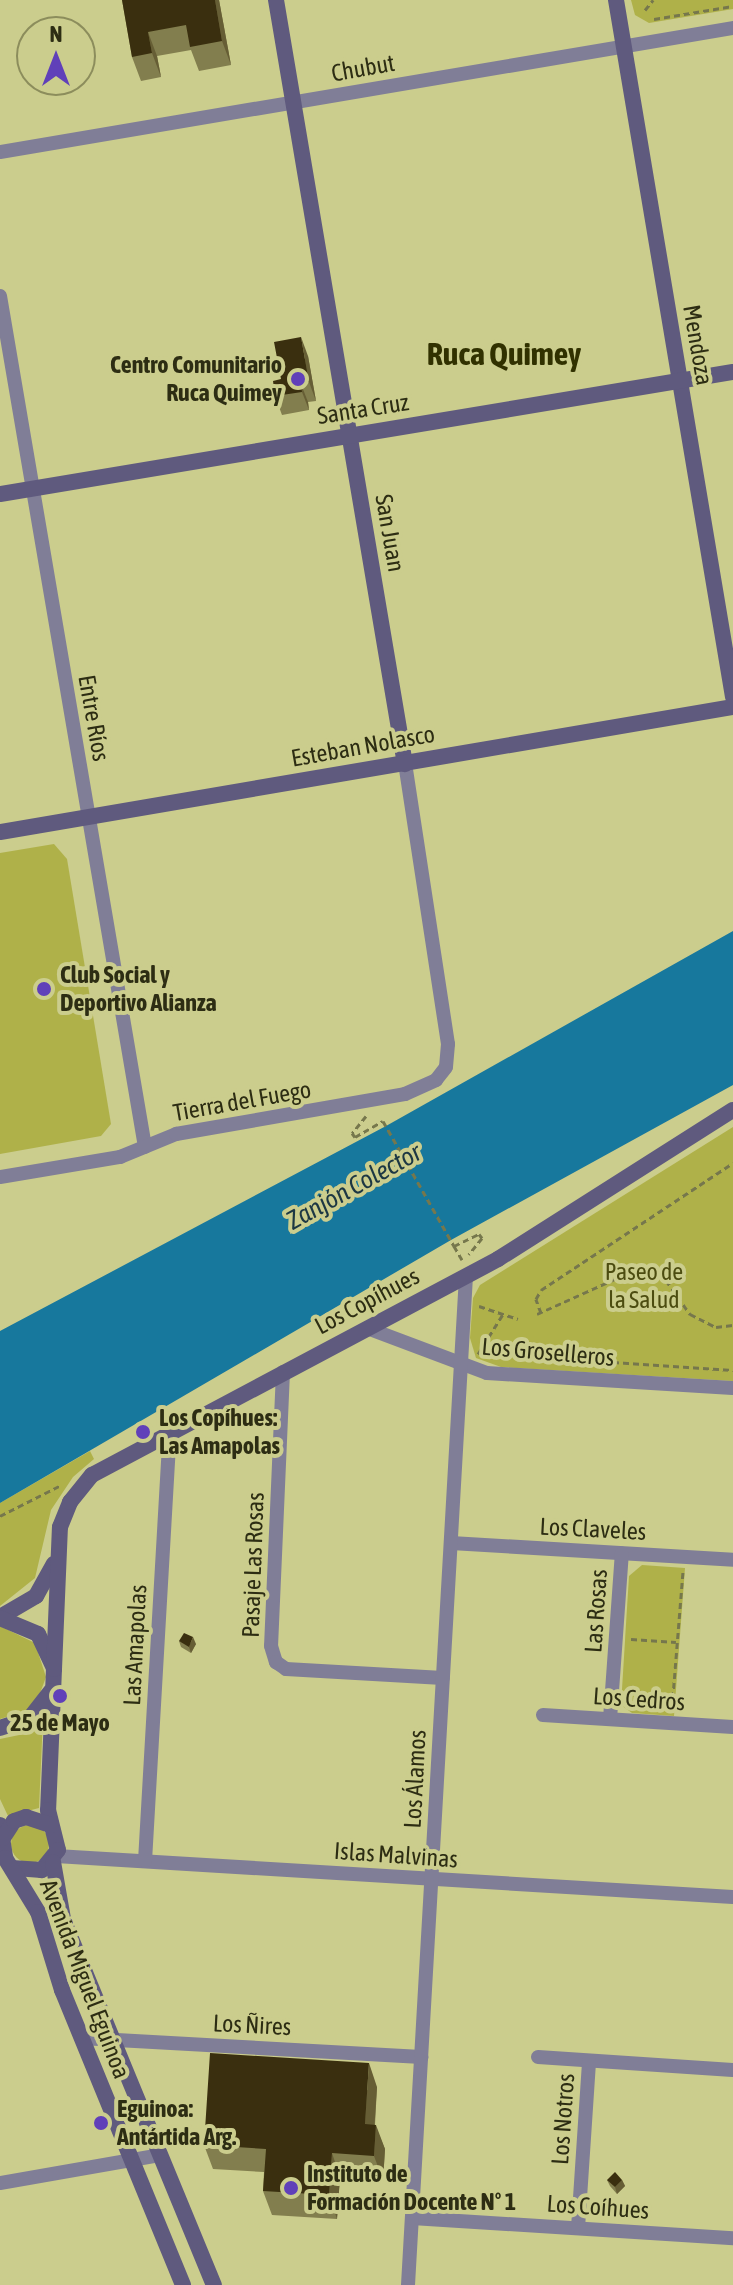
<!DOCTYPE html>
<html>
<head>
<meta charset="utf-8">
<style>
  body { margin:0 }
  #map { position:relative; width:733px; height:2285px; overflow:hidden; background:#cbcd8d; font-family:"Asap Condensed",sans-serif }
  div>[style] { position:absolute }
  .green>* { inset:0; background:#afb149 }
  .round { border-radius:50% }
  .water>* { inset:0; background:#17789d }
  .path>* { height:3px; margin-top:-1.5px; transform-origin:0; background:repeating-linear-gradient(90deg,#76774c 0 6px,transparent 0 10px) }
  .street>* { height:14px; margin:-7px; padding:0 7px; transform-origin:7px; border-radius:7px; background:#807e97 }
  .secondary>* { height:16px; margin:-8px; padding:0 8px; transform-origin:8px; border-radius:8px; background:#5f5a7e }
  .wall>* { inset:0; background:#827e4e }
  .shaded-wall>* { inset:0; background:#665e35 }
  .building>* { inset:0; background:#3a2f0f }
  .dots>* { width:22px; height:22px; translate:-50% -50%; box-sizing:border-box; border:4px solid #cbcd8d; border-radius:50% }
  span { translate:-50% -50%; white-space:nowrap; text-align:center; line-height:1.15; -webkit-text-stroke:8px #cbcd8d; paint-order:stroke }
  .street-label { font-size:24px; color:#2d2d13 }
  .poi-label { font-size:24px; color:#2d2d13; font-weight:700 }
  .right { translate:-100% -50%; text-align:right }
  .left { translate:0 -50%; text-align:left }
  .park-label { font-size:24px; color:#4c4c10 }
  .water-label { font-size:26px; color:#1c3743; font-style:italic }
  .district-label { font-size:32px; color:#313100; font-weight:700 }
  .north { position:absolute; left:16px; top:16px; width:80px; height:80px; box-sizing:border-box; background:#cbcd8d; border:2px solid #8c8d5c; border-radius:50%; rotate:0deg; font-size:22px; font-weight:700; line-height:32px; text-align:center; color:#2d2d13 }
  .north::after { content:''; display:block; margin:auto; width:28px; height:36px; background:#6040b9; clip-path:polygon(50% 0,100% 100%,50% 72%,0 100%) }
</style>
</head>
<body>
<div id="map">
  <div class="green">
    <i style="clip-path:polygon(631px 0,733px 0,733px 9px,649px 23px,635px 15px)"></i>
    <i style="clip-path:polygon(54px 844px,67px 859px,111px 1124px,101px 1136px,0 1154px,0 853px)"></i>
    <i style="clip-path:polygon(733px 1127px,733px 1381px,501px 1367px,476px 1358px,470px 1338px,473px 1298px,480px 1285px)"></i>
    <i style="clip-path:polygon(90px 1451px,94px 1459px,73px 1477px,51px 1510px,35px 1578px,0 1606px,0 1503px)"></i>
    <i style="clip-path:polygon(642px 1565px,685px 1568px,674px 1716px,632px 1713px,621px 1705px,629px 1576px)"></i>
    <i style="clip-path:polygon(0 1626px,35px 1643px,46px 1677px,39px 1696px,26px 1711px,0 1719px)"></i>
    <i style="clip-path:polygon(43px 1719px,39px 1808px,8px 1816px,0 1799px,0 1739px,24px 1734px)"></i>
    <i class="round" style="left:11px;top:1825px;width:38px;height:38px"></i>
  </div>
  <div class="water">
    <i style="clip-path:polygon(733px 931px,733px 1085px,451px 1240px,0 1503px,0 1331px,386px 1126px)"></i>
  </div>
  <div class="path">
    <i style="left:645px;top:10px;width:13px;rotate:-51deg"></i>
    <i style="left:654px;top:19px;width:80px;rotate:-9.3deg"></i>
    <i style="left:366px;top:1116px;width:22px;rotate:129deg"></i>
    <i style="left:352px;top:1133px;width:5px;rotate:53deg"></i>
    <i style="left:355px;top:1137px;width:32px;rotate:-30deg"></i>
    <i style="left:383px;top:1121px;width:144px;rotate:60.4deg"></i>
    <i style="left:454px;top:1246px;width:28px;rotate:-26deg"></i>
    <i style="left:479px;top:1234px;width:5px;rotate:53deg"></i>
    <i style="left:482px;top:1238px;width:21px;rotate:129deg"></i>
    <i style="left:454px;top:1246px;width:16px;rotate:60deg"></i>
    <i style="left:479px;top:1306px;width:41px;rotate:18.4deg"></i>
    <i style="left:541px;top:1313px;width:15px;rotate:-110deg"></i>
    <i style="left:536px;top:1299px;width:10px;rotate:-61deg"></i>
    <i style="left:541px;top:1290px;width:230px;rotate:-33.5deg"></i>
    <i style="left:537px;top:1314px;width:117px;rotate:-24.2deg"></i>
    <i style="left:644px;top:1266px;width:17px;rotate:21deg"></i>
    <i style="left:660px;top:1272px;width:52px;rotate:54.5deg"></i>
    <i style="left:690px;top:1314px;width:29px;rotate:27deg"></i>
    <i style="left:716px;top:1327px;width:17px;rotate:-7deg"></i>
    <i style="left:484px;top:1344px;width:41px;rotate:17.1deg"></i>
    <i style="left:523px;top:1356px;width:210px;rotate:3.8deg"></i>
    <i style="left:478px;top:1354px;width:47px;rotate:-58deg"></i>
    <i style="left:0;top:1516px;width:68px;rotate:-26.9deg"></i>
    <i style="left:631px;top:1639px;width:45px;rotate:3.8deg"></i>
    <i style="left:630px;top:1686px;width:24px;rotate:54deg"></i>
    <i style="left:672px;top:1708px;width:136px;rotate:-85.4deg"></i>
  </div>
  <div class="street">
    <i style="left:0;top:152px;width:743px;rotate:-9.6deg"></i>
    <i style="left:0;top:296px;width:863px;rotate:80.33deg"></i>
    <i style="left:0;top:1177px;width:122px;rotate:-9.5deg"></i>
    <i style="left:120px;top:1157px;width:61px;rotate:-22.3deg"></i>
    <i style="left:176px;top:1134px;width:232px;rotate:-9.9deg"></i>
    <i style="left:405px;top:1094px;width:34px;rotate:-24deg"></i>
    <i style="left:436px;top:1080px;width:16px;rotate:-52deg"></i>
    <i style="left:446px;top:1067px;width:23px;rotate:-85deg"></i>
    <i style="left:448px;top:1044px;width:283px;rotate:-98.7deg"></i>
    <i style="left:367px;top:1328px;width:128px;rotate:20.6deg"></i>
    <i style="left:487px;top:1373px;width:246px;rotate:3.5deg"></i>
    <i style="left:283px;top:1372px;width:274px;rotate:92.5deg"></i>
    <i style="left:271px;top:1646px;width:17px;rotate:73deg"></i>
    <i style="left:276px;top:1662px;width:12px;rotate:35deg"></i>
    <i style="left:286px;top:1669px;width:157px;rotate:3.3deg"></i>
    <i style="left:451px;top:1543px;width:283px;rotate:3.4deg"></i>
    <i style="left:543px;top:1715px;width:190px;rotate:3.6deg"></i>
    <i style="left:610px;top:1719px;width:166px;rotate:-85.9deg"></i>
    <i style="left:56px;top:1856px;width:678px;rotate:3.47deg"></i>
    <i style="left:145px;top:1861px;width:431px;rotate:-86.7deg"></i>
    <i style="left:81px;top:2038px;width:341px;rotate:3.2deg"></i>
    <i style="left:538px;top:2057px;width:195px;rotate:3.8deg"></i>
    <i style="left:0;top:2183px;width:162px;rotate:-9.9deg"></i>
    <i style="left:412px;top:2218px;width:322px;rotate:3.6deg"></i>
    <i style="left:578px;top:2228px;width:167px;rotate:-86.2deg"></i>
    <i style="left:408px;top:2285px;width:1011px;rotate:-86.71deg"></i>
  </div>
  <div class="secondary">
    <i style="left:276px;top:0;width:775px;rotate:80.42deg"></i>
    <i style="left:616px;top:0;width:707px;rotate:80.47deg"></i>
    <i style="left:0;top:494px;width:743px;rotate:-9.45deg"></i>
    <i style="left:0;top:832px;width:744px;rotate:-9.68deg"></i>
    <i style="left:0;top:1617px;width:42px;rotate:-30.3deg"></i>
    <i style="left:36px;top:1596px;width:37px;rotate:-61deg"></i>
    <i style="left:0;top:1618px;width:41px;rotate:22.8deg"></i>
    <i style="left:38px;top:1634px;width:38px;rotate:65deg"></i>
    <i style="left:54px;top:1669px;width:141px;rotate:92.4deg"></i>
    <i style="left:48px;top:1810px;width:41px;rotate:76deg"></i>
    <i style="left:58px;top:1850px;width:26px;rotate:129deg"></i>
    <i style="left:42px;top:1870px;width:27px;rotate:-176deg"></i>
    <i style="left:54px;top:1669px;width:142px;rotate:-87.6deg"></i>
    <i style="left:60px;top:1527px;width:27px;rotate:-68deg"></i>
    <i style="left:70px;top:1502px;width:35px;rotate:-51deg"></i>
    <i style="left:92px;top:1475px;width:460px;rotate:-28deg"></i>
    <i style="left:498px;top:1259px;width:278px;rotate:-32.4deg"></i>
    <i style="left:0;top:1728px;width:32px;rotate:-18deg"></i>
    <i style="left:30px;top:1718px;width:34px;rotate:-52deg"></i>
    <i style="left:0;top:1825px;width:33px;rotate:81deg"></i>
    <i style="left:5px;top:1858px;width:63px;rotate:58.6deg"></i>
    <i style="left:38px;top:1912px;width:82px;rotate:72.9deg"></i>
    <i style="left:62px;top:1990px;width:319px;rotate:67.7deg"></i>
    <i style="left:3px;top:1838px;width:20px;rotate:-57deg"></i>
    <i style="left:14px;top:1821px;width:13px;rotate:-18deg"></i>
    <i style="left:26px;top:1817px;width:26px;rotate:18deg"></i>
    <i style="left:53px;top:1862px;width:58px;rotate:80deg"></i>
    <i style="left:63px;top:1919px;width:396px;rotate:67.6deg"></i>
  </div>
  <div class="wall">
    <i style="clip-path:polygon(122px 0,219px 0,231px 65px,199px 71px,191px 50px,157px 56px,161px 77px,141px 81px,132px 57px)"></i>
    <i style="clip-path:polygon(308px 356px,316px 401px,308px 402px,309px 410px,282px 415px,275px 396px,281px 379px)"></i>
    <i style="clip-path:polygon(179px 1641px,196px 1644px,191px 1653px,181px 1647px)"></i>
    <i style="clip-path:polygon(377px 2087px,375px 2125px,385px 2149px,383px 2180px,340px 2177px,337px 2219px,272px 2215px,263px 2191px,264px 2172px,213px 2169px,204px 2145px)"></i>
    <i style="clip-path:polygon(607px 2180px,622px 2180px,625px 2186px,617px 2194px,610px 2186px)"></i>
  </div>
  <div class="shaded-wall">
    <i style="clip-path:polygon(215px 0,219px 0,231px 65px,222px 41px)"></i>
    <i style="clip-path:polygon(148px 32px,157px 56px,161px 77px,152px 53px)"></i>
    <i style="clip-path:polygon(301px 337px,308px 356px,316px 401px,309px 382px)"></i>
    <i style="clip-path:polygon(301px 384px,308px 402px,309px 410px,302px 392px)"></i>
    <i style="clip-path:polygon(193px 1637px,196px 1644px,191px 1653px,189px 1647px)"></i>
    <i style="clip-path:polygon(369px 2063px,377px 2087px,373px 2148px,365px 2124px)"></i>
    <i style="clip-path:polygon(376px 2125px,385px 2149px,383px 2180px,374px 2156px)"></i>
    <i style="clip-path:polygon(332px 2153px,340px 2177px,337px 2219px,329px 2195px)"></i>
    <i style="clip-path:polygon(622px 2180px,625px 2186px,617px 2194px,615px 2187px)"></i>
  </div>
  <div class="building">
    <i style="clip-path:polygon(122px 0,215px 0,222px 41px,190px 47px,186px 25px,148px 32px,152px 53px,132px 57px)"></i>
    <i style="clip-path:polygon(301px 337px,309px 382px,301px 384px,302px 392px,275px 396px,273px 381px,281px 379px,274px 342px)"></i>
    <i style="clip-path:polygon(184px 1633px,193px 1637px,189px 1647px,179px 1641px)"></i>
    <i style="clip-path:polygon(210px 2053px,369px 2063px,365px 2124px,376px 2125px,374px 2156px,332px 2153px,329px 2195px,263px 2191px,266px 2149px,204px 2145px)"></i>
    <i style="clip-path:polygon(615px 2172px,622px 2180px,615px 2187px,607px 2180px)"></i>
  </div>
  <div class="dots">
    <i style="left:298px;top:379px;background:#6040b9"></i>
    <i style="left:44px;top:989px;background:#6040b9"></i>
    <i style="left:143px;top:1432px;background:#6040b9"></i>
    <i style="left:60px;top:1696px;background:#6040b9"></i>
    <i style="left:101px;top:2123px;background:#6040b9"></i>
    <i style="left:291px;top:2188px;background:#6040b9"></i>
  </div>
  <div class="street-label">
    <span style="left:363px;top:68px;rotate:-10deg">Chubut</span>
    <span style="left:698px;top:345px;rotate:80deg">Mendoza</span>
    <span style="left:363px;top:409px;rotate:-9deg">Santa Cruz</span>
    <span style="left:390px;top:533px;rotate:80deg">San Juan</span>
    <span style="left:94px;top:718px;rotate:80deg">Entre Ríos</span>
    <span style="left:363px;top:746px;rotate:-10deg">Esteban Nolasco</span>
    <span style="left:242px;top:1101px;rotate:-10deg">Tierra del Fuego</span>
    <span style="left:367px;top:1301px;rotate:-28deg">Los Copíhues</span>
    <span style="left:548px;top:1352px;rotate:5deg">Los Groselleros</span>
    <span style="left:593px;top:1529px;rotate:3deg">Los Claveles</span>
    <span style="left:253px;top:1565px;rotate:-88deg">Pasaje Las Rosas</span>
    <span style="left:596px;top:1611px;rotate:-86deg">Las Rosas</span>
    <span style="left:135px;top:1645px;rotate:-87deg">Las Amapolas</span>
    <span style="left:639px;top:1699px;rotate:4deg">Los Cedros</span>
    <span style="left:415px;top:1779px;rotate:-87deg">Los Álamos</span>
    <span style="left:396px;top:1855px;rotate:4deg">Islas Malvinas</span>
    <span style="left:85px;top:1979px;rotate:69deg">Avenida Miguel Eguinoa</span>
    <span style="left:252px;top:2025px;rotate:3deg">Los Ñires</span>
    <span style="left:563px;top:2119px;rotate:-86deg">Los Notros</span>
    <span style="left:598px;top:2207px;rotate:4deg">Los Coíhues</span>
  </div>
  <div class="poi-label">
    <span class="right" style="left:282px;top:379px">Centro Comunitario<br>Ruca Quimey</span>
    <span class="left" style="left:60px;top:989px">Club Social y<br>Deportivo Alianza</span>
    <span class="left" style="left:159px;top:1432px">Los Copíhues:<br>Las Amapolas</span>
    <span style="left:60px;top:1723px">25 de Mayo</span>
    <span class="left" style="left:117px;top:2123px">Eguinoa:<br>Antártida Arg.</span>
    <span class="left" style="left:307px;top:2188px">Instituto de<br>Formación Docente N° 1</span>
  </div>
  <div class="park-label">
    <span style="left:644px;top:1286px">Paseo de<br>la Salud</span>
  </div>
  <div class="water-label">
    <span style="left:354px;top:1187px;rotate:-29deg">Zanjón Colector</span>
  </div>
  <div class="district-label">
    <span style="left:504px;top:354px">Ruca Quimey</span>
  </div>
  <div class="north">N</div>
</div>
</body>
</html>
